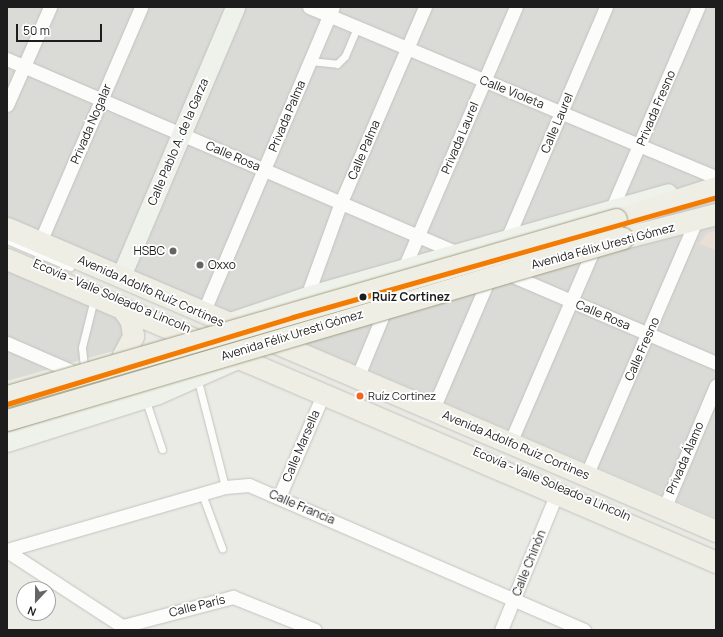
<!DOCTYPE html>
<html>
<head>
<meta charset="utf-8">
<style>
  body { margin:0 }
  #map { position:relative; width:723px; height:637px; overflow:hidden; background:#ebebe5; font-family:Manrope,sans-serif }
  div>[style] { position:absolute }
  .residential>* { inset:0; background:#dadad7 }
  .commercial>* { inset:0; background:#e9dfd7 }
  .roads { filter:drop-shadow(0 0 1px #c2c2c0) drop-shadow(0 0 1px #c2c2c0) }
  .lane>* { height:7px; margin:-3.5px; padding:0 3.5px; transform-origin:3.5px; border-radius:3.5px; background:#fcfcfb }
  .street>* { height:13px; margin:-6.5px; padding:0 6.5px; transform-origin:6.5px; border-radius:6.5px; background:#fcfcfb }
  .secondary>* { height:19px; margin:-9.5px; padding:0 9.5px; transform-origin:9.5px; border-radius:9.5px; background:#eff2ea }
  .primary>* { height:21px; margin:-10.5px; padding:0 10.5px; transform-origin:10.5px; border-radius:10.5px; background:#efeee4 }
  .bridges { filter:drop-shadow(0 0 1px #a09f83) drop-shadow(0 0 1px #a09f83) }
  .primary-bridge>* { height:21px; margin:-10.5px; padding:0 10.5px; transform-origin:10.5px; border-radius:10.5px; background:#efeee4 }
  .metro-1>* { height:5px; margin:-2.5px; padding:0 2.5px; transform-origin:2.5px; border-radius:2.5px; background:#f47b01 }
  .dots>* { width:11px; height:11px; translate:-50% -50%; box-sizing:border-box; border:2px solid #fff; border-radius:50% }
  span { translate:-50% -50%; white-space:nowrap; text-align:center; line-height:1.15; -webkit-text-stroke:3.5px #fff; paint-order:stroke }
  .bus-label { font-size:11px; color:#1d1d1d }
  .left { translate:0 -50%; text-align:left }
  .street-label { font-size:12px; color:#1d1d1d }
  .poi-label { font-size:12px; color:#1d1d1d }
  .right { translate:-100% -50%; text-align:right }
  .stop-label { font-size:12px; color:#1d1d1d; font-weight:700 }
  .frame { position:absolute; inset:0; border:8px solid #1d1d1d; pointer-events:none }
  .north { position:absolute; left:16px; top:581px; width:40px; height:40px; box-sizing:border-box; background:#fff; border:1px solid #a5a5a5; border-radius:50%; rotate:202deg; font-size:11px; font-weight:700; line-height:16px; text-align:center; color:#1d1d1d }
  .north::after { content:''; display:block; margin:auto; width:14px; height:18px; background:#656563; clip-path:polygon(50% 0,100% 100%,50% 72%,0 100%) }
  .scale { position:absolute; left:16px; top:24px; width:86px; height:18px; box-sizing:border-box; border:2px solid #1d1d1d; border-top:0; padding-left:5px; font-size:12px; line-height:14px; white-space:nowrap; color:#1d1d1d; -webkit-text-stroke:3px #fff; paint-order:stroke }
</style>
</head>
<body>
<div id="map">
  <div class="residential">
    <i style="clip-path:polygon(7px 7px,716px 7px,716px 518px,7px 217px)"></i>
    <i style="clip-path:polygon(7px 270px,122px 319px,126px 324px,120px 349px,7px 381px)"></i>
  </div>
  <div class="commercial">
    <i style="clip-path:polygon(716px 231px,716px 250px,699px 244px,707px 233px)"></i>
  </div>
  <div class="roads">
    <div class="lane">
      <i style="left:310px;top:61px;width:27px;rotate:6deg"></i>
      <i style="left:337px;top:64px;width:11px;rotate:-45deg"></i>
      <i style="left:345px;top:56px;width:30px;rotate:-67deg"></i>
      <i style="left:7px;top:240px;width:69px;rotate:23.2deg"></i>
      <i style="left:84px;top:367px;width:20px;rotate:-96deg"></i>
      <i style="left:82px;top:347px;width:49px;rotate:-76deg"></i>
      <i style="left:197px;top:377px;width:114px;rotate:75.7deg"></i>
      <i style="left:145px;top:398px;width:54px;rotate:71.6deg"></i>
      <i style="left:202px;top:494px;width:58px;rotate:69.7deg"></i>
    </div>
    <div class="street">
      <i style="left:309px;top:7px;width:441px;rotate:22.7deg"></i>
      <i style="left:7px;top:59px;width:491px;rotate:23.3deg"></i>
      <i style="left:7px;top:105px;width:107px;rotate:-66.3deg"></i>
      <i style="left:612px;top:208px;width:219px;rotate:-66.8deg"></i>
      <i style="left:507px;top:239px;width:252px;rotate:-66.9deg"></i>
      <i style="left:40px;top:242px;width:256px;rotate:-66.7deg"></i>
      <i style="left:404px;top:268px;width:284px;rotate:-66.8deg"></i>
      <i style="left:513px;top:276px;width:221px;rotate:23.2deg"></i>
      <i style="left:307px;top:296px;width:100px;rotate:-70.1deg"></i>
      <i style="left:341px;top:202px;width:212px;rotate:-66.7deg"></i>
      <i style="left:203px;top:313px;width:332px;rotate:-67deg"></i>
      <i style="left:7px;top:343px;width:70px;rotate:23.6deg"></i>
      <i style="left:357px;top:378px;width:68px;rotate:-67.6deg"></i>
      <i style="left:433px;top:409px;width:137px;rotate:-66.8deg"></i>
      <i style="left:510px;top:443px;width:207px;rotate:-66.7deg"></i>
      <i style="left:586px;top:476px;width:278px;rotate:-66.7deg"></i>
      <i style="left:279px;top:497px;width:111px;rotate:-66.7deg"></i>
      <i style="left:664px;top:509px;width:134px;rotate:-67.2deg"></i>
      <i style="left:7px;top:550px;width:227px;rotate:-16.1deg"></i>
      <i style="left:225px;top:487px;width:24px;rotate:-5deg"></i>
      <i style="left:249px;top:485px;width:365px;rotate:23.4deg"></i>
      <i style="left:7px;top:551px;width:145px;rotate:33.1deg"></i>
      <i style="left:123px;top:626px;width:114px;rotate:-14.8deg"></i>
      <i style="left:233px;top:597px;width:88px;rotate:21.9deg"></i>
      <i style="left:501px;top:630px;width:146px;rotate:-67.8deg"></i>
    </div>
    <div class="secondary">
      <i style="left:121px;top:276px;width:292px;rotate:-67deg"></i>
      <i style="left:218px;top:326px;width:94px;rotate:-18.6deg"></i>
      <i style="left:307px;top:296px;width:375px;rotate:-15.9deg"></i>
      <i style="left:7px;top:442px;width:158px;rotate:-17.6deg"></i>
      <i style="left:158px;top:394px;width:84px;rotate:-23.8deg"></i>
    </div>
    <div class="primary">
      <i style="left:616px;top:219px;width:105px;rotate:-17.7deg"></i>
      <i style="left:7px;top:228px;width:771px;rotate:23.14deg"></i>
      <i style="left:623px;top:238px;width:96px;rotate:-14.5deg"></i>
      <i style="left:7px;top:259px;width:771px;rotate:23.14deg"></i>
      <i style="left:122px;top:357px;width:24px;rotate:-62deg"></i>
      <i style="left:133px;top:336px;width:15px;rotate:-98deg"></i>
      <i style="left:131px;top:321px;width:16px;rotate:-125deg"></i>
    </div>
  </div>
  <div class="bridges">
    <div class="primary-bridge">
      <i style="left:7px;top:396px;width:634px;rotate:-16.21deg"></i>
      <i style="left:7px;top:420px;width:642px;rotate:-16.46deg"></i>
    </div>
  </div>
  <div class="metro-1">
    <i style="left:7px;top:404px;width:299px;rotate:-16.9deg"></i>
    <i style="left:293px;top:317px;width:440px;rotate:-15.8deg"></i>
  </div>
  <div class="dots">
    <i style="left:173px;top:251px;background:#656563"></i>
    <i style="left:200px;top:265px;background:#656563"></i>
    <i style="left:363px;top:297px;background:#1d1d1d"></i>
    <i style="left:360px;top:396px;background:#f26522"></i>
  </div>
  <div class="bus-label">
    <span class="left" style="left:368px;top:396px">Ruíz Cortinez</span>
  </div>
  <div class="street-label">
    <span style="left:512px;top:92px;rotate:22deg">Calle Violeta</span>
    <span style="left:656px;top:108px;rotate:-67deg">Privada Fresno</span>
    <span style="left:287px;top:116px;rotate:-67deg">Privada Palma</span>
    <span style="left:557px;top:123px;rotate:-67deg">Calle Laurel</span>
    <span style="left:91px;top:124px;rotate:-67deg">Privada Nogalar</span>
    <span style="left:460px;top:138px;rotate:-67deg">Privada Laurel</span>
    <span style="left:178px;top:142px;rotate:-67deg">Calle Pablo A. de la Garza</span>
    <span style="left:364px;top:150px;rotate:-67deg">Calle Palma</span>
    <span style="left:233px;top:156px;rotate:23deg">Calle Rosa</span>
    <span style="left:603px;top:246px;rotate:-15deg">Avenida Félix Uresti Gómez</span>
    <span style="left:151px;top:291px;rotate:24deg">Avenida Adolfo Ruíz Cortines</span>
    <span style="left:112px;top:296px;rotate:23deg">Ecovía - Valle Soleado a Lincoln</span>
    <span style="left:603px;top:315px;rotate:23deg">Calle Rosa</span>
    <span style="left:292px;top:335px;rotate:-17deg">Avenida Félix Uresti Gómez</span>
    <span style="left:642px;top:349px;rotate:-66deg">Calle Fresno</span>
    <span style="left:516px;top:445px;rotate:23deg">Avenida Adolfo Ruíz Cortines</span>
    <span style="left:301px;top:446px;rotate:-67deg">Calle Marsella</span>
    <span style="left:685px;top:458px;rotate:-67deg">Privada Álamo</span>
    <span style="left:552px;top:484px;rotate:23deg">Ecovía - Valle Soleado a Lincoln</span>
    <span style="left:302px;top:507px;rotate:23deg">Calle Francia</span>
    <span style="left:529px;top:563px;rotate:-68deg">Calle Chinón</span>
    <span style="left:197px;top:606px;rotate:-14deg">Calle París</span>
  </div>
  <div class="poi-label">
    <span class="right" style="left:165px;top:251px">HSBC</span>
    <span class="left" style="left:208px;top:265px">Oxxo</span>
  </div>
  <div class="stop-label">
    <span class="left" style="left:372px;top:297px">Ruiz Cortinez</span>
  </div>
  <div class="frame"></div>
  <div class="north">N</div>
  <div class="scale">50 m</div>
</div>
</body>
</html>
